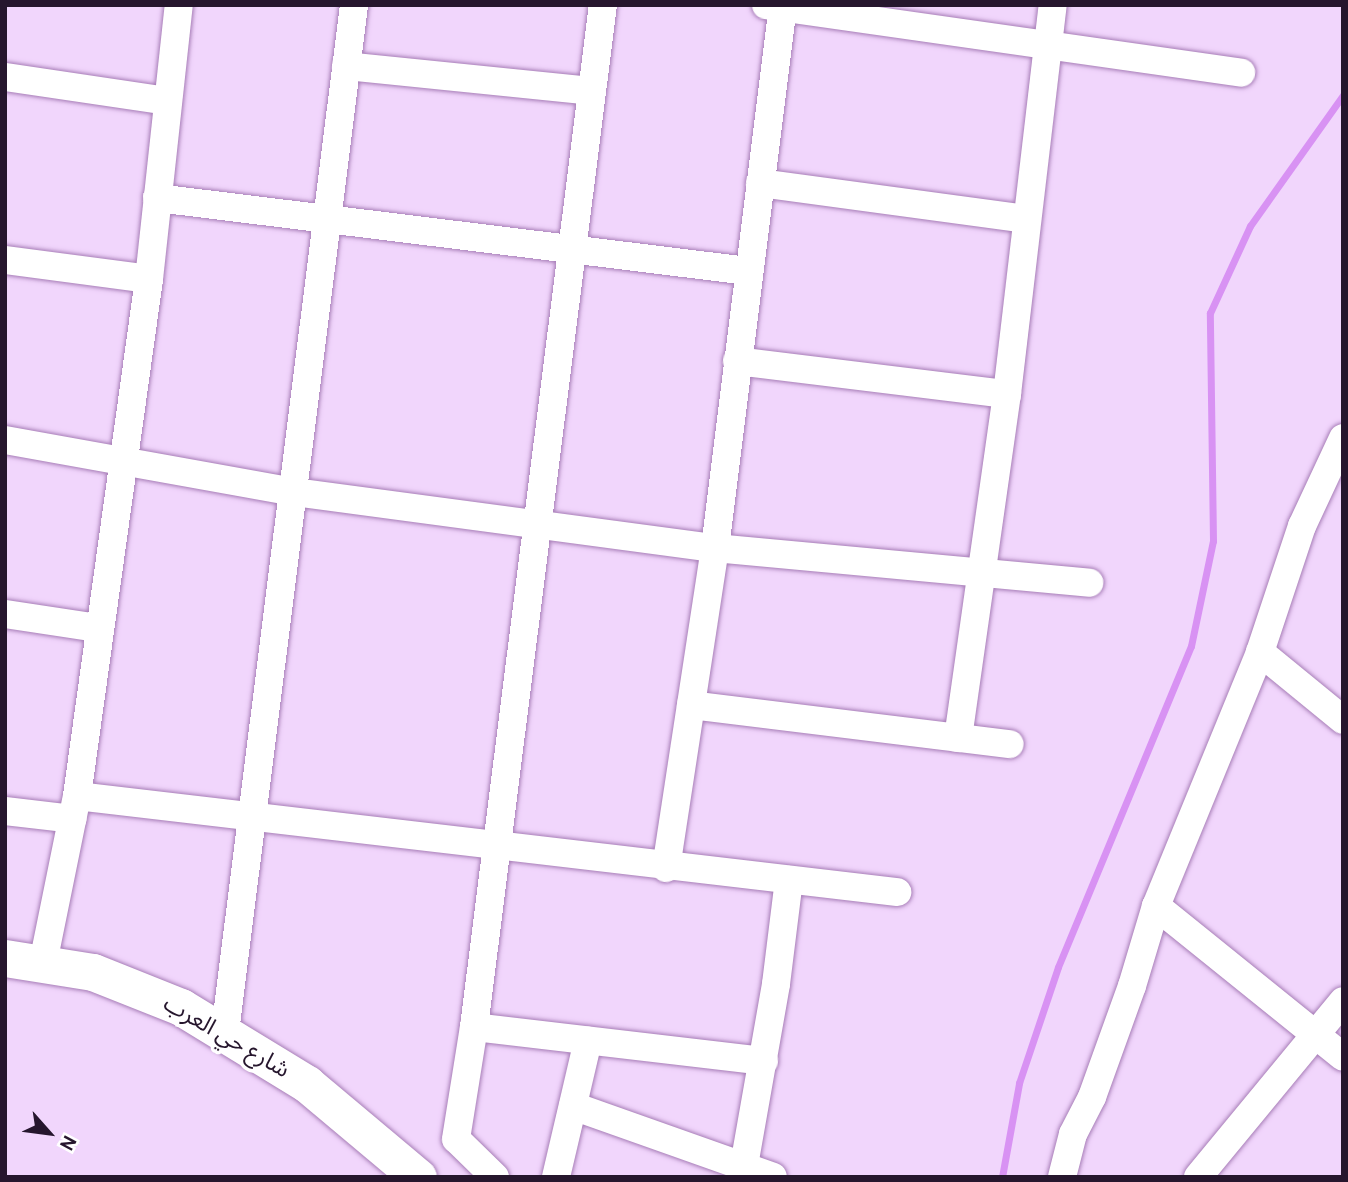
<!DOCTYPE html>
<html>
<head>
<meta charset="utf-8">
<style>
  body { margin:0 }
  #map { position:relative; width:1348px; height:1182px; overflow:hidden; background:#f1d6fc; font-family:Cabin,"Noto Sans Arabic",sans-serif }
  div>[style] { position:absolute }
  .stream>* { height:7px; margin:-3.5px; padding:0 3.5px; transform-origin:3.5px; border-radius:3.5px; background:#d892f3 }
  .roads { filter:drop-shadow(0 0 2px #a77db7) drop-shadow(0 0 2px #a77db7) }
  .minor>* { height:28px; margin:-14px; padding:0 14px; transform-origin:14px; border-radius:14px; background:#fff }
  .major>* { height:37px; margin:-18.5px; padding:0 18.5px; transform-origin:18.5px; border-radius:18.5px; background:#fff }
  span { translate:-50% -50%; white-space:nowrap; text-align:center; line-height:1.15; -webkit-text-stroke:7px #fff; paint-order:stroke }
  .street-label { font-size:23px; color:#26162d }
  .frame { position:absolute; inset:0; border:7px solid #26162d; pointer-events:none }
  .north { position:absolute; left:14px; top:1098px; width:70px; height:70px; -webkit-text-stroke:5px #fff; paint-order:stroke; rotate:118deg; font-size:19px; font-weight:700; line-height:28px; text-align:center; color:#26162d }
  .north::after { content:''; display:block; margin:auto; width:24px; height:32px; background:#26162d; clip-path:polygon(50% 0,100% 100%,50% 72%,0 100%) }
</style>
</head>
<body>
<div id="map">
  <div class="stream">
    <i style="left:1002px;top:1177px;width:96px;rotate:-79.7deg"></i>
    <i style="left:1019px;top:1083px;width:122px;rotate:-71.4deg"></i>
    <i style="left:1058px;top:967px;width:347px;rotate:-67.5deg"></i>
    <i style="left:1191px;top:646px;width:107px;rotate:-78.2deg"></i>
    <i style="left:1213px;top:541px;width:228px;rotate:-90.8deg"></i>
    <i style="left:1210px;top:313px;width:96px;rotate:-65.3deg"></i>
    <i style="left:1250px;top:226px;width:161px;rotate:-54.6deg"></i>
  </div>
  <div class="roads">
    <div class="minor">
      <i style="left:766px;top:5px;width:480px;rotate:8.1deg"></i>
      <i style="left:346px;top:66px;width:247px;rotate:5.8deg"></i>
      <i style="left:5px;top:77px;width:164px;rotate:8.4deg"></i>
      <i style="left:760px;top:183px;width:269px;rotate:7.7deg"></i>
      <i style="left:157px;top:198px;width:595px;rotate:7.04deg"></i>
      <i style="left:5px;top:260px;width:145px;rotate:7.5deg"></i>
      <i style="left:737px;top:361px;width:272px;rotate:7deg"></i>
      <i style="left:5px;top:440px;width:294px;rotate:10.2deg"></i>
      <i style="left:294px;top:492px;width:425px;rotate:7.6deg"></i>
      <i style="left:715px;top:548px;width:376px;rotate:5.3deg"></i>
      <i style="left:5px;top:614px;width:94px;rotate:8.6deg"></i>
      <i style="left:1260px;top:652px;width:107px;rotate:39.3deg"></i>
      <i style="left:691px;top:705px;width:321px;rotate:7deg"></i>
      <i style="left:958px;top:738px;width:347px;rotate:-81.9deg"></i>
      <i style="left:1007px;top:394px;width:392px;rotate:-83.3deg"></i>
      <i style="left:77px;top:796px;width:826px;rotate:6.68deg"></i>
      <i style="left:5px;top:811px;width:68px;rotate:6.7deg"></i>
      <i style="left:666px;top:868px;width:324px;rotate:-81.3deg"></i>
      <i style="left:715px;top:548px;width:547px;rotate:-82.86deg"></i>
      <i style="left:1156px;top:906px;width:240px;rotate:38.9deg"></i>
      <i style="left:43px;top:963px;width:170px;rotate:-78.5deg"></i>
      <i style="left:77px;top:796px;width:522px;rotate:-82.07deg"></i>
      <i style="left:149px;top:279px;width:276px;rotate:-83.8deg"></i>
      <i style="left:474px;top:1027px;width:292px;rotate:6.7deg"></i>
      <i style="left:225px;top:1032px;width:1035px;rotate:-82.84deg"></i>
      <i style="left:573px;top:1106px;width:212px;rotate:19.5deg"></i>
      <i style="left:495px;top:1177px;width:54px;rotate:-135.7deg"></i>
      <i style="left:456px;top:1139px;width:113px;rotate:-80.9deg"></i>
      <i style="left:474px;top:1027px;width:1030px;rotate:-82.81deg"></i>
      <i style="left:556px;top:1177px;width:140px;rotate:-76.8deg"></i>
      <i style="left:742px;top:1177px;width:196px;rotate:-80deg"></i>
      <i style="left:776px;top:984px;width:105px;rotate:-82.9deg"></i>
      <i style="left:1062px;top:1177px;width:44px;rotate:-75.7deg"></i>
      <i style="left:1073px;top:1134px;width:42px;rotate:-62.8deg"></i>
      <i style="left:1092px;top:1097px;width:118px;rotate:-70.2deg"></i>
      <i style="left:1132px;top:986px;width:84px;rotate:-73.3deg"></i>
      <i style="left:1156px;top:906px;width:274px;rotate:-67.7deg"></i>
      <i style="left:1260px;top:652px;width:133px;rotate:-71.6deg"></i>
      <i style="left:1302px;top:526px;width:97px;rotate:-65deg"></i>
      <i style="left:1198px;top:1177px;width:228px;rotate:-50.5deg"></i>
    </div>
    <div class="major">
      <i style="left:5px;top:958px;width:89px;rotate:9deg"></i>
      <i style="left:93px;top:972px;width:95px;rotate:21.7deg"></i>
      <i style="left:181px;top:1007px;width:148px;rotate:31.4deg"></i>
      <i style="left:307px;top:1084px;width:145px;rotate:40deg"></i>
    </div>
  </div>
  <div class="street-label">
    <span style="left:227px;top:1036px;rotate:30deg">شارع حي العرب</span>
  </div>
  <div class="frame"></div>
  <div class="north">N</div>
</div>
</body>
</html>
